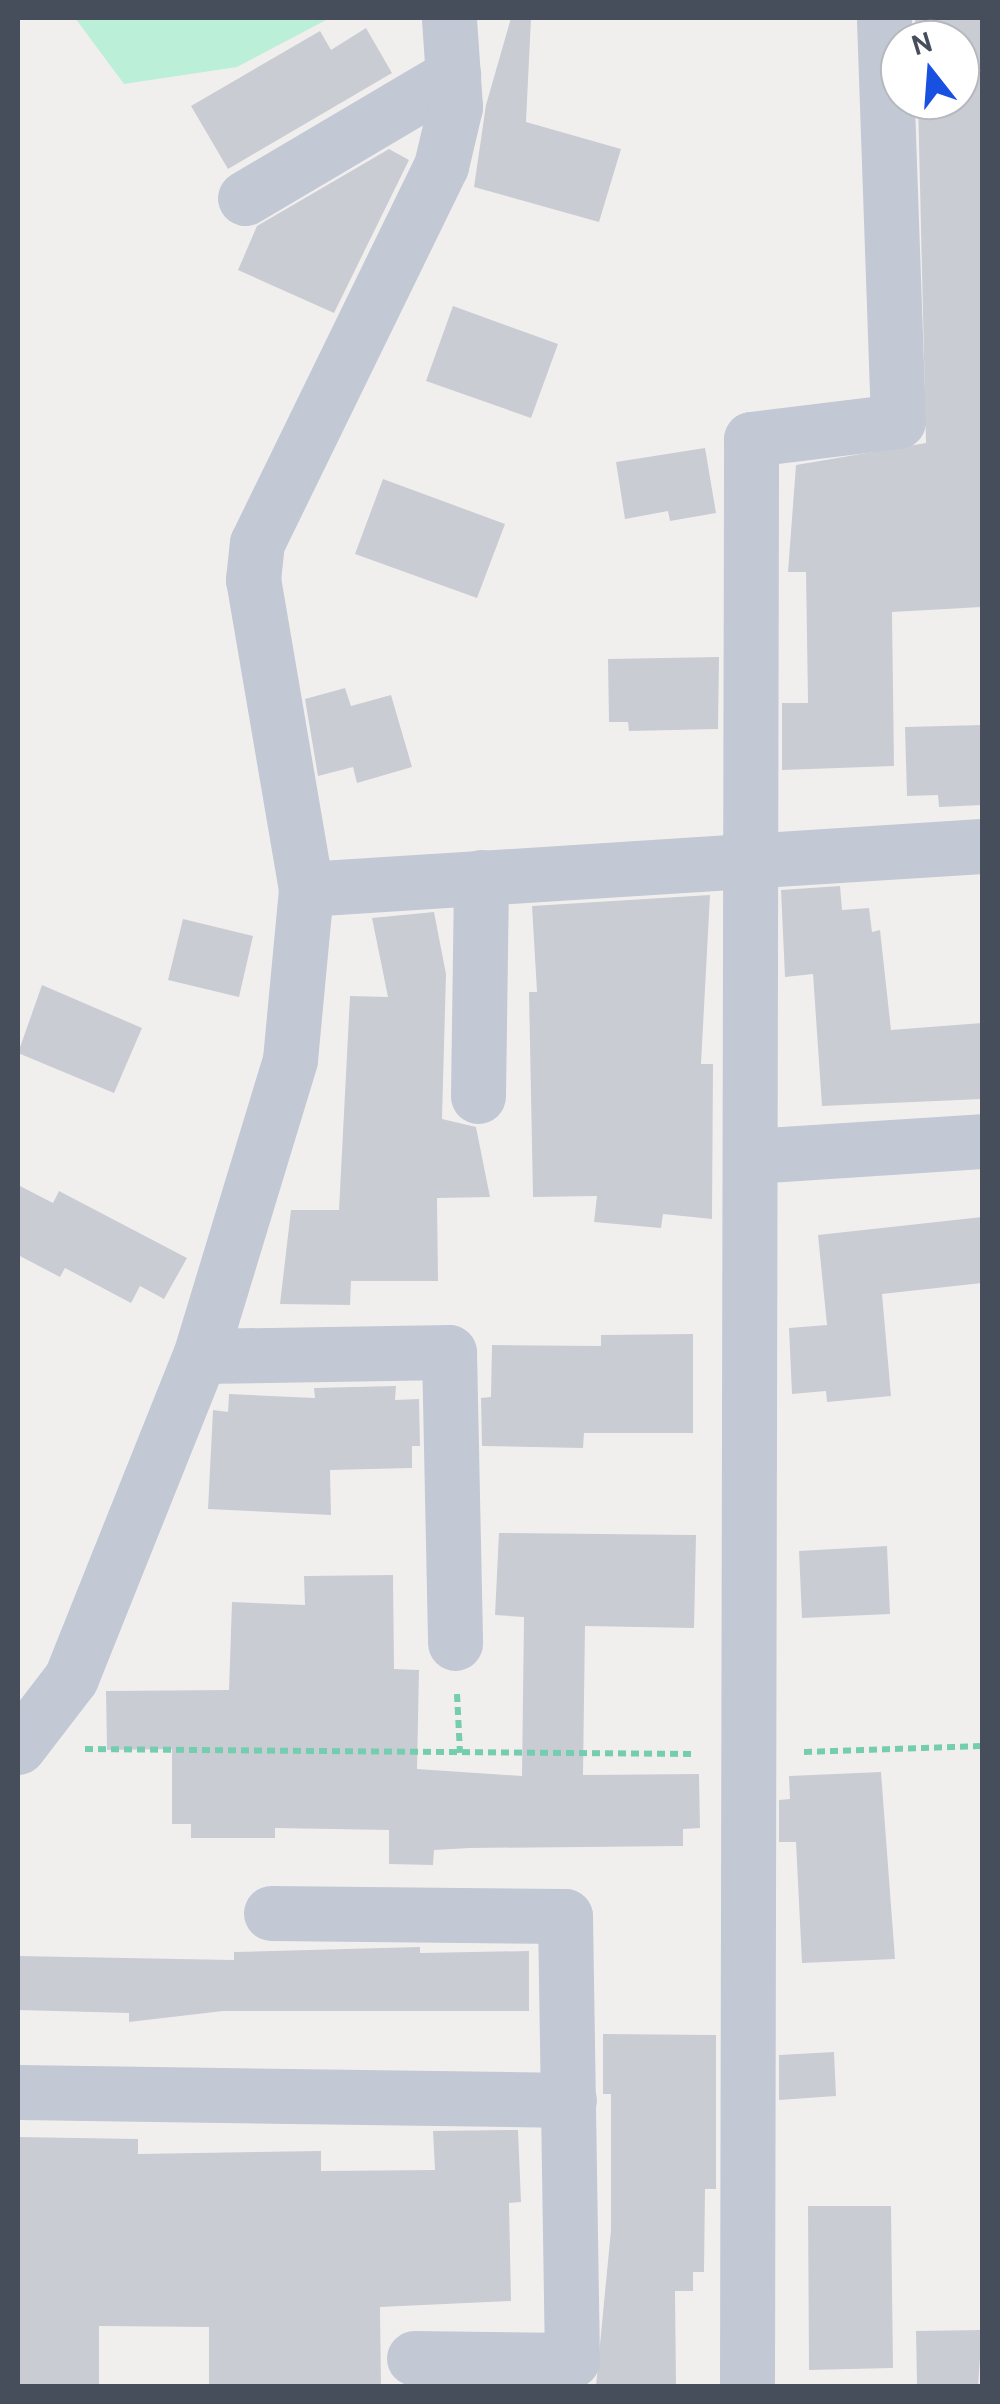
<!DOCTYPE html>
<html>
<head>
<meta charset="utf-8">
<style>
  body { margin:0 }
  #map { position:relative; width:1000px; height:2404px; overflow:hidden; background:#f1efee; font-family:Cabin,sans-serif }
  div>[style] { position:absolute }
  .green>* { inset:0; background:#bcefd8 }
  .building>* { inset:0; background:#caccd4 }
  .path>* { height:6px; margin-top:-3px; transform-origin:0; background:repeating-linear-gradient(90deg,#74cdaf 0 8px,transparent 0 13px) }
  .minor>* { height:55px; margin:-27.5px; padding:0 27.5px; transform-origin:27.5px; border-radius:27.5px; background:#c2c8d4 }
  span { translate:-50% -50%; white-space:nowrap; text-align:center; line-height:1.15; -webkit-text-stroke:9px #fff; paint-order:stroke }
  .frame { position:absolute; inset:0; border:20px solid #464e5c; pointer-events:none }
  .north { position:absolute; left:880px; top:20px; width:100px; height:100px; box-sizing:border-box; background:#fff; border:2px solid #b5b8be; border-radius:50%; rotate:343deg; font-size:28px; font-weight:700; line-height:40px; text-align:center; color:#464e5c }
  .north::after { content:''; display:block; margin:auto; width:35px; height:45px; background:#1850e1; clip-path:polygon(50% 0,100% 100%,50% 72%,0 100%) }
</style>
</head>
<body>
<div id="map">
  <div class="green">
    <i style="clip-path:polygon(75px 18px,330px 18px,237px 67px,124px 84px)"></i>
  </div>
  <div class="building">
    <i style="clip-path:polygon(511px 18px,531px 18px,526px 122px,621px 149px,599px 222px,474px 187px,486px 105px)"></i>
    <i style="clip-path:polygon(915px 18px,982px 18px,982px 607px,892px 612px,894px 766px,782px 770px,782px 703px,808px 703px,806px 572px,788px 572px,796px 465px,926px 443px,918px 100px,960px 100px,960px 40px,916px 40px)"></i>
    <i style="clip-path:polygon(366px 28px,392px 73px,228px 169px,191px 106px,320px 31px,331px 50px)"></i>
    <i style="clip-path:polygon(389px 149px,409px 160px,334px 313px,238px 270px,257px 226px)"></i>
    <i style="clip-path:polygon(453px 306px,558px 344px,531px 418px,426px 381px)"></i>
    <i style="clip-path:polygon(705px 448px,716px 513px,670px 521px,668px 511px,625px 519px,616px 462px)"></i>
    <i style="clip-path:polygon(383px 479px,505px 524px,477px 598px,355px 554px)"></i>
    <i style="clip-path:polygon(719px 657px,718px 729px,629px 731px,628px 722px,609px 722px,608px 659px)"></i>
    <i style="clip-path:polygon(345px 688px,351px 706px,391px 695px,412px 767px,357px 783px,353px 767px,318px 776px,305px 699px)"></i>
    <i style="clip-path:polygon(982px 725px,982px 805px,939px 807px,938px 795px,907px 796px,905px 727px)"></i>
    <i style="clip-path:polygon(840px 886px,842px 910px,869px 908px,872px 932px,880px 930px,891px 1030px,982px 1023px,982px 1099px,822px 1106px,813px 974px,785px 977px,781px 890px)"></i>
    <i style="clip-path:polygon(710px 895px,701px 1064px,713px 1064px,712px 1219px,663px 1214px,661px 1228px,594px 1222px,597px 1196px,533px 1197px,529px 992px,537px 992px,532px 906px)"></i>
    <i style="clip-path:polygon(434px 912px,446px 974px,442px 1119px,476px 1127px,490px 1197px,437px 1198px,438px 1281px,351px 1281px,350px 1305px,280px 1304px,291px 1210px,339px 1210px,350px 996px,388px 997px,372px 918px)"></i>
    <i style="clip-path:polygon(183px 919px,253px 936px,239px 997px,168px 980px)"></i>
    <i style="clip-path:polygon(42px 985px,142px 1028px,114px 1093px,18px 1053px)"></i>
    <i style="clip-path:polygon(18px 1185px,53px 1203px,59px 1191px,187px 1258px,164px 1299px,140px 1286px,131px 1303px,65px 1268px,60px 1277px,18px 1255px)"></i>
    <i style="clip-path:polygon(982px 1217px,982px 1283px,882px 1294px,891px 1396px,827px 1402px,826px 1391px,792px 1394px,789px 1328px,827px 1325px,818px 1235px)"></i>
    <i style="clip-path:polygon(693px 1334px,693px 1433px,584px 1433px,583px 1448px,482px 1446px,481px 1398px,491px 1397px,492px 1345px,601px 1346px,601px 1335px)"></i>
    <i style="clip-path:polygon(396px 1386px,395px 1400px,419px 1399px,420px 1446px,412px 1446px,412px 1468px,330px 1470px,331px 1515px,208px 1509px,213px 1410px,228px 1412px,229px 1394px,315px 1398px,314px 1388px)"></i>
    <i style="clip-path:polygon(499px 1533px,696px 1535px,694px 1628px,585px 1626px,583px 1775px,699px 1774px,700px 1828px,683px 1829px,683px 1846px,470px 1848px,434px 1850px,433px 1865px,389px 1864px,389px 1830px,275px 1828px,275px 1838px,191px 1838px,191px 1824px,172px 1824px,172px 1749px,107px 1750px,106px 1691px,229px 1690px,232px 1602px,305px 1605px,304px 1576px,393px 1575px,394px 1669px,419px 1670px,417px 1769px,522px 1776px,524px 1617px,495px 1615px)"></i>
    <i style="clip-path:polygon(887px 1546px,890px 1614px,802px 1618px,799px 1551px)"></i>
    <i style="clip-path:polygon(881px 1772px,895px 1959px,802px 1963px,796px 1842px,779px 1842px,779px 1800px,790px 1799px,789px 1776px)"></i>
    <i style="clip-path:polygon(420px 1947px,420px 1953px,529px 1951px,529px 2011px,223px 2011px,129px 2022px,129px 2013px,18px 2010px,18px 1956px,234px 1960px,234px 1952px)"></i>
    <i style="clip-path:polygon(603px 2034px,716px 2035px,716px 2189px,705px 2189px,704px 2272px,693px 2272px,693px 2291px,675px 2291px,676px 2386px,596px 2386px,611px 2230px,611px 2094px,603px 2094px)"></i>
    <i style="clip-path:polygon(834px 2052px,836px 2096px,779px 2100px,779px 2055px)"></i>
    <i style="clip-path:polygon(518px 2130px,521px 2202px,509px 2203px,511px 2301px,380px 2307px,381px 2386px,209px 2386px,209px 2327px,99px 2326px,99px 2386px,18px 2386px,18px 2137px,138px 2139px,138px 2154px,321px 2151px,321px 2171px,435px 2170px,433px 2131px)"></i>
    <i style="clip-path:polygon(808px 2206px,891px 2206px,893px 2368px,809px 2370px)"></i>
    <i style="clip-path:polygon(982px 2330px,978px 2386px,917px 2386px,916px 2331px)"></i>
  </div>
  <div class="path">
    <i style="left:457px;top:1694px;width:59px;rotate:87.1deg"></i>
    <i style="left:85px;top:1749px;width:611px;rotate:0.47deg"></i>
    <i style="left:804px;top:1752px;width:178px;rotate:-1.9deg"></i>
  </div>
  <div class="minor">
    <i style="left:245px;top:198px;width:242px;rotate:-30.6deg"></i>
    <i style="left:306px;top:889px;width:677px;rotate:-3.64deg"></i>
    <i style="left:478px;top:1096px;width:219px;rotate:-89.2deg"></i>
    <i style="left:751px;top:1156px;width:231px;rotate:-3.7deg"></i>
    <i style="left:200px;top:1356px;width:249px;rotate:-0.9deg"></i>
    <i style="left:449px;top:1352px;width:291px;rotate:88.8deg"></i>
    <i style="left:18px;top:1747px;width:87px;rotate:-52.5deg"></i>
    <i style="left:71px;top:1678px;width:347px;rotate:-68.2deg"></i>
    <i style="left:200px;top:1356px;width:310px;rotate:-73.1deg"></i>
    <i style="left:290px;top:1059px;width:171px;rotate:-84.6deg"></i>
    <i style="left:306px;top:889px;width:314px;rotate:-99.7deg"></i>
    <i style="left:253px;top:580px;width:37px;rotate:-84deg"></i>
    <i style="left:257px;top:543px;width:420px;rotate:-64deg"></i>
    <i style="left:441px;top:166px;width:61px;rotate:-76.7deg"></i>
    <i style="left:455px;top:107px;width:89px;rotate:-93.9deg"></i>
    <i style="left:271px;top:1913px;width:294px;rotate:0.6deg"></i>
    <i style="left:565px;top:1916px;width:444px;rotate:89.1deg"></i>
    <i style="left:572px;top:2360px;width:158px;rotate:-179.3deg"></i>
    <i style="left:18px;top:2092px;width:551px;rotate:0.83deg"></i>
    <i style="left:747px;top:2386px;width:1947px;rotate:-89.88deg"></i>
    <i style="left:751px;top:439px;width:148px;rotate:-7deg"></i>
    <i style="left:898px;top:421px;width:403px;rotate:-92deg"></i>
  </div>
  <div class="frame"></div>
  <div class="north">N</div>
</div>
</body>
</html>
